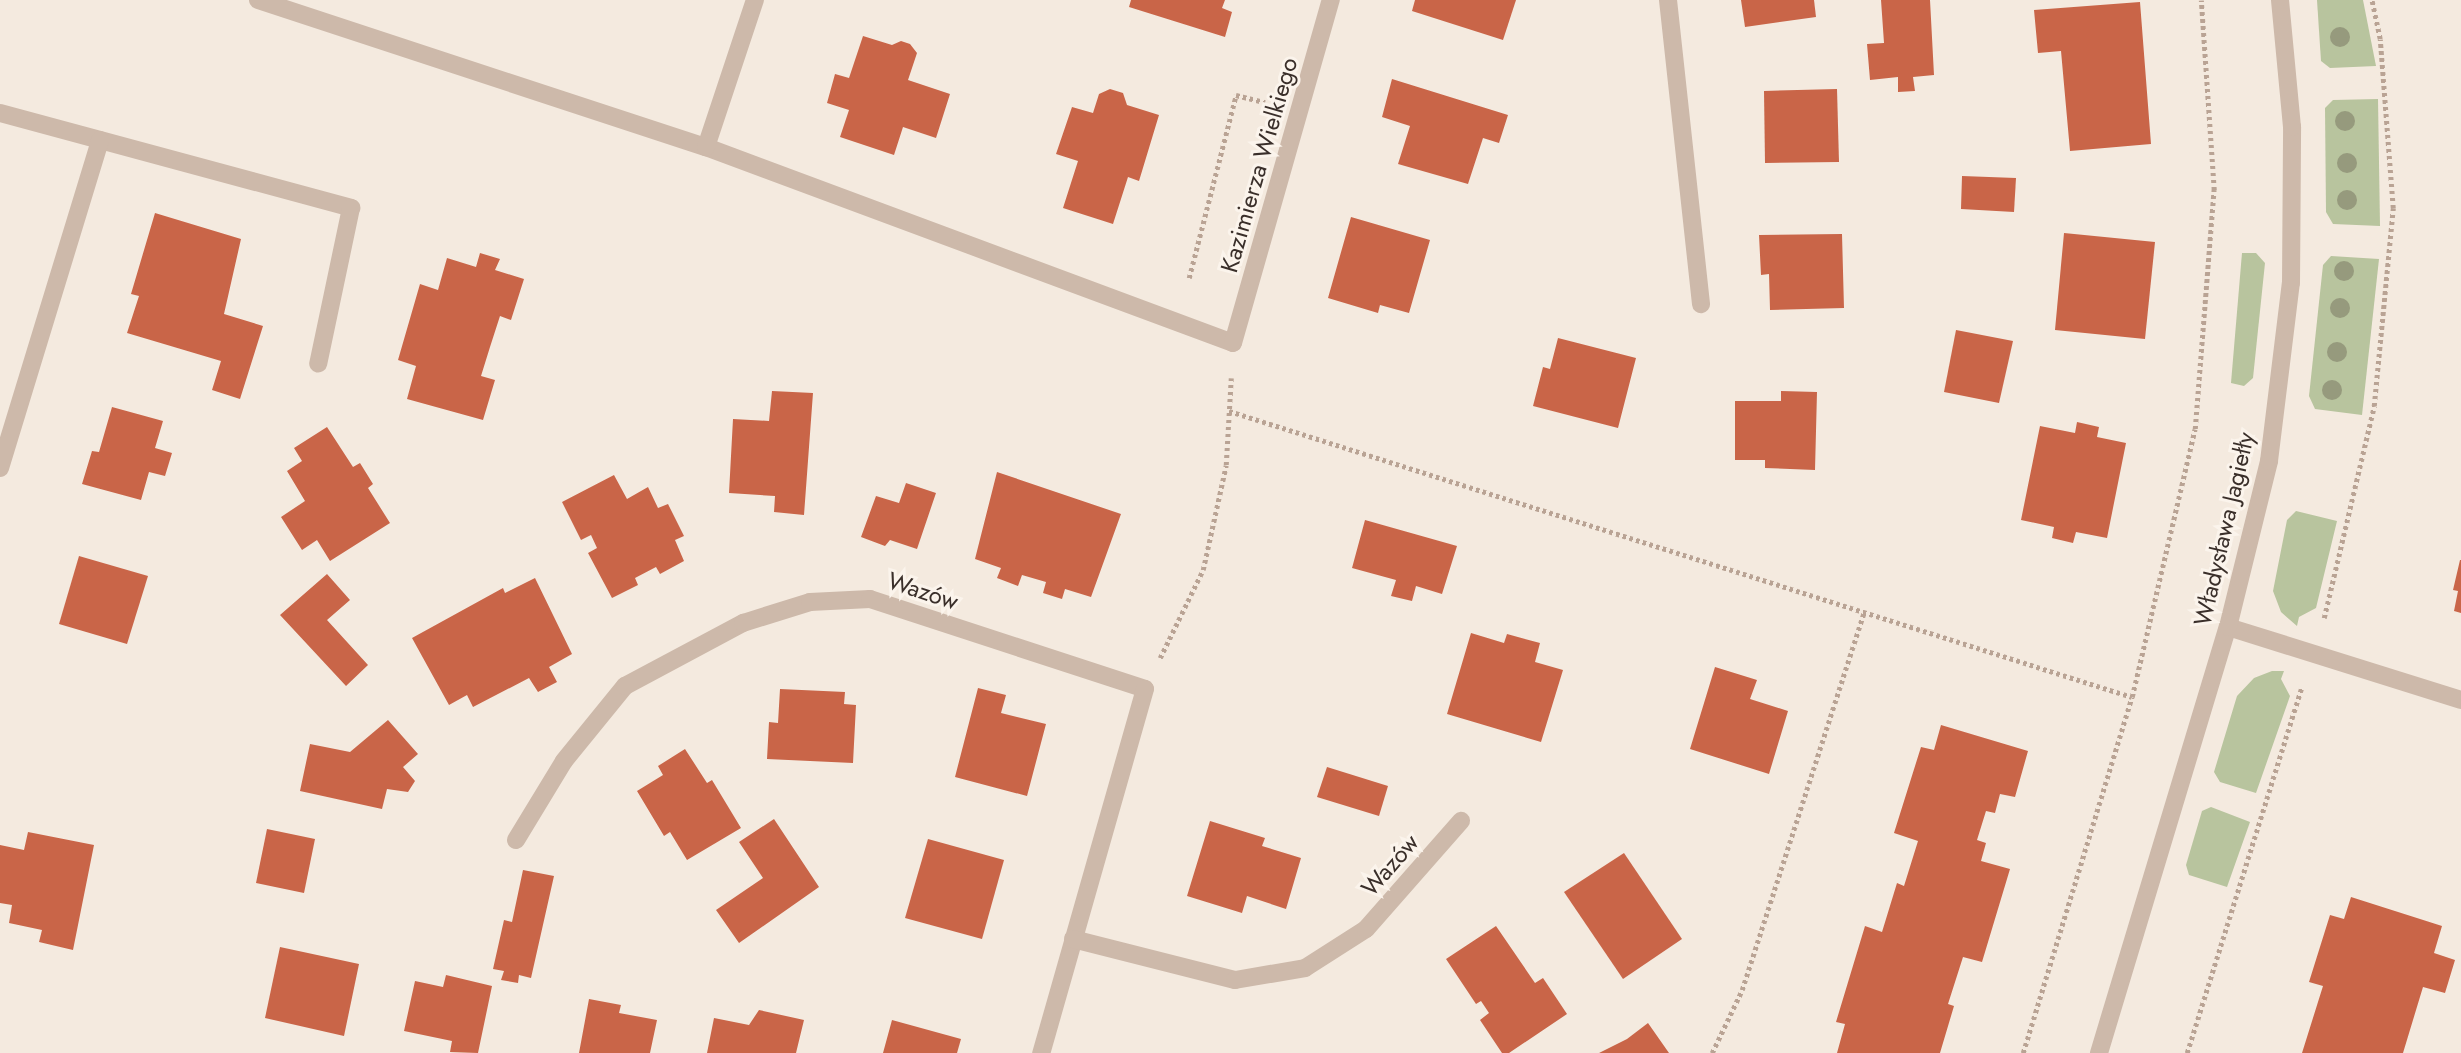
<!DOCTYPE html>
<html>
<head>
<meta charset="utf-8">
<style>
  body { margin:0 }
  #map { position:relative; width:2461px; height:1053px; overflow:hidden; background:#f4eadf; font-family:Jost,sans-serif }
  div>[style] { position:absolute }
  .green>* { inset:0; background:#b8c49e }
  .building>* { inset:0; background:#c96548 }
  .path>* { height:4.5px; margin-top:-2.25px; transform-origin:0; background:repeating-linear-gradient(90deg,#b9a394 0 3.5px,transparent 0 7px) }
  .minor>* { height:18px; margin:-9px; padding:0 9px; transform-origin:9px; border-radius:9px; background:#cdb9aa }
  .trees>* { width:20px; height:20px; margin:-10px; border-radius:50%; background:#969a7d }
  span { translate:-50% -50%; white-space:nowrap; text-align:center; line-height:1.15; -webkit-text-stroke:6px #fbf4ec; paint-order:stroke }
  .street-label { font-size:24px; color:#3a2f2a }
</style>
</head>
<body>
<div id="map">
  <div class="green">
    <i style="clip-path:polygon(2317px 0,2363px 0,2376px 66px,2330px 68px,2321px 61px)"></i>
    <i style="clip-path:polygon(2378px 99px,2380px 226px,2333px 224px,2326px 212px,2325px 108px,2333px 100px)"></i>
    <i style="clip-path:polygon(2242px 253px,2256px 253px,2265px 263px,2253px 378px,2244px 386px,2231px 383px)"></i>
    <i style="clip-path:polygon(2331px 256px,2379px 259px,2362px 415px,2315px 409px,2309px 396px,2323px 265px)"></i>
    <i style="clip-path:polygon(2296px 511px,2337px 521px,2316px 608px,2299px 617px,2297px 626px,2281px 612px,2273px 591px,2287px 520px)"></i>
    <i style="clip-path:polygon(2272px 671px,2284px 671px,2281px 679px,2290px 696px,2256px 793px,2220px 782px,2214px 772px,2237px 696px,2254px 678px)"></i>
    <i style="clip-path:polygon(2211px 807px,2250px 822px,2227px 887px,2189px 875px,2186px 865px,2202px 811px)"></i>
  </div>
  <div class="building">
    <i style="clip-path:polygon(1131px 0,1225px 0,1222px 8px,1232px 12px,1225px 37px,1129px 7px)"></i>
    <i style="clip-path:polygon(1415px 0,1516px 0,1503px 40px,1412px 11px)"></i>
    <i style="clip-path:polygon(1741px 0,1814px 0,1816px 17px,1745px 27px)"></i>
    <i style="clip-path:polygon(1881px 0,1930px 0,1934px 75px,1913px 77px,1915px 91px,1898px 92px,1898px 77px,1870px 80px,1867px 44px,1884px 43px)"></i>
    <i style="clip-path:polygon(2140px 2px,2151px 144px,2070px 151px,2061px 51px,2038px 53px,2034px 10px)"></i>
    <i style="clip-path:polygon(863px 36px,892px 45px,901px 41px,910px 44px,917px 53px,908px 80px,950px 94px,936px 138px,903px 127px,894px 155px,840px 137px,849px 110px,827px 103px,835px 74px,849px 78px)"></i>
    <i style="clip-path:polygon(1392px 79px,1508px 115px,1499px 143px,1483px 138px,1468px 184px,1398px 164px,1410px 126px,1382px 117px)"></i>
    <i style="clip-path:polygon(1110px 89px,1123px 93px,1127px 105px,1159px 115px,1139px 181px,1128px 177px,1113px 224px,1063px 208px,1078px 161px,1056px 154px,1072px 107px,1093px 113px,1099px 94px)"></i>
    <i style="clip-path:polygon(1837px 89px,1839px 162px,1765px 163px,1764px 91px)"></i>
    <i style="clip-path:polygon(1962px 176px,2016px 178px,2014px 212px,1961px 209px)"></i>
    <i style="clip-path:polygon(155px 213px,241px 239px,224px 314px,263px 326px,240px 399px,212px 390px,221px 361px,127px 333px,139px 296px,131px 294px)"></i>
    <i style="clip-path:polygon(1351px 217px,1430px 240px,1409px 313px,1380px 305px,1378px 313px,1328px 298px)"></i>
    <i style="clip-path:polygon(2064px 233px,2155px 242px,2145px 339px,2055px 330px)"></i>
    <i style="clip-path:polygon(1842px 234px,1844px 308px,1770px 310px,1769px 274px,1761px 275px,1759px 235px)"></i>
    <i style="clip-path:polygon(480px 253px,500px 259px,495px 270px,524px 279px,511px 320px,500px 316px,490px 347px,481px 376px,495px 380px,483px 420px,407px 399px,416px 366px,398px 360px,420px 284px,438px 290px,447px 258px,476px 267px)"></i>
    <i style="clip-path:polygon(1956px 330px,2013px 341px,1999px 403px,1944px 392px)"></i>
    <i style="clip-path:polygon(1558px 338px,1636px 358px,1618px 428px,1533px 406px,1543px 367px,1550px 369px)"></i>
    <i style="clip-path:polygon(772px 391px,813px 393px,804px 515px,774px 512px,775px 496px,729px 493px,733px 419px,769px 421px)"></i>
    <i style="clip-path:polygon(1781px 391px,1817px 392px,1815px 470px,1765px 468px,1765px 460px,1735px 460px,1735px 401px,1781px 401px)"></i>
    <i style="clip-path:polygon(112px 407px,163px 421px,155px 448px,172px 453px,165px 476px,149px 472px,141px 500px,82px 484px,92px 451px,99px 452px)"></i>
    <i style="clip-path:polygon(2077px 422px,2099px 427px,2097px 437px,2126px 443px,2107px 538px,2076px 532px,2073px 543px,2052px 538px,2054px 527px,2021px 520px,2040px 426px,2075px 433px)"></i>
    <i style="clip-path:polygon(327px 427px,353px 467px,360px 463px,373px 484px,368px 488px,390px 523px,330px 561px,317px 540px,302px 550px,281px 517px,305px 501px,287px 471px,302px 461px,294px 448px)"></i>
    <i style="clip-path:polygon(997px 472px,1121px 514px,1091px 597px,1065px 589px,1062px 599px,1043px 593px,1046px 582px,1022px 575px,1018px 586px,997px 578px,1001px 568px,975px 559px)"></i>
    <i style="clip-path:polygon(614px 475px,627px 499px,648px 487px,658px 508px,668px 504px,684px 536px,675px 540px,684px 561px,660px 574px,656px 567px,635px 578px,638px 585px,612px 598px,588px 553px,597px 548px,591px 535px,581px 540px,562px 502px)"></i>
    <i style="clip-path:polygon(906px 483px,936px 493px,917px 549px,890px 540px,885px 546px,861px 537px,876px 496px,899px 503px)"></i>
    <i style="clip-path:polygon(1365px 520px,1457px 546px,1442px 594px,1416px 586px,1412px 601px,1391px 596px,1396px 580px,1352px 568px)"></i>
    <i style="clip-path:polygon(79px 556px,148px 576px,127px 644px,59px 624px)"></i>
    <i style="clip-path:polygon(2460px 560px,2461px 560px,2461px 613px,2454px 611px,2458px 591px,2453px 590px)"></i>
    <i style="clip-path:polygon(327px 574px,350px 600px,327px 620px,368px 665px,346px 686px,280px 615px)"></i>
    <i style="clip-path:polygon(535px 578px,572px 654px,549px 667px,557px 682px,538px 692px,529px 678px,473px 707px,467px 695px,449px 705px,412px 638px,503px 588px,505px 593px)"></i>
    <i style="clip-path:polygon(1471px 633px,1504px 643px,1507px 634px,1540px 643px,1535px 662px,1563px 670px,1541px 742px,1447px 714px)"></i>
    <i style="clip-path:polygon(1715px 667px,1757px 680px,1750px 699px,1788px 711px,1769px 774px,1690px 749px)"></i>
    <i style="clip-path:polygon(978px 688px,1006px 695px,1001px 713px,1046px 724px,1027px 796px,955px 777px)"></i>
    <i style="clip-path:polygon(780px 689px,845px 692px,844px 704px,856px 705px,853px 763px,767px 759px,769px 722px,778px 723px)"></i>
    <i style="clip-path:polygon(388px 720px,418px 754px,403px 767px,415px 781px,408px 792px,387px 789px,382px 809px,300px 791px,310px 744px,350px 752px)"></i>
    <i style="clip-path:polygon(1941px 725px,2028px 751px,2015px 797px,2000px 794px,1995px 813px,1986px 811px,1977px 840px,1986px 843px,1981px 861px,2010px 869px,1982px 962px,1963px 957px,1948px 1004px,1954px 1006px,1940px 1053px,1837px 1053px,1845px 1024px,1836px 1022px,1865px 926px,1882px 932px,1897px 883px,1904px 886px,1918px 841px,1894px 833px,1921px 747px,1934px 750px)"></i>
    <i style="clip-path:polygon(685px 749px,707px 783px,712px 780px,741px 828px,687px 860px,670px 832px,664px 836px,637px 791px,663px 775px,658px 766px)"></i>
    <i style="clip-path:polygon(1327px 767px,1388px 786px,1379px 816px,1317px 797px)"></i>
    <i style="clip-path:polygon(774px 819px,819px 887px,739px 943px,716px 910px,763px 878px,739px 842px)"></i>
    <i style="clip-path:polygon(1210px 821px,1265px 838px,1262px 846px,1301px 858px,1286px 909px,1247px 896px,1242px 913px,1187px 896px)"></i>
    <i style="clip-path:polygon(267px 829px,315px 839px,304px 893px,256px 883px)"></i>
    <i style="clip-path:polygon(28px 832px,94px 845px,73px 950px,39px 942px,42px 930px,9px 923px,12px 905px,0 903px,0 845px,24px 850px)"></i>
    <i style="clip-path:polygon(928px 839px,1004px 860px,982px 939px,905px 918px)"></i>
    <i style="clip-path:polygon(1624px 853px,1682px 939px,1623px 979px,1564px 892px)"></i>
    <i style="clip-path:polygon(523px 870px,554px 876px,531px 978px,519px 975px,518px 983px,501px 980px,504px 971px,493px 969px,504px 920px,512px 922px)"></i>
    <i style="clip-path:polygon(2351px 897px,2442px 926px,2434px 953px,2455px 960px,2445px 993px,2423px 987px,2403px 1053px,2302px 1053px,2323px 986px,2309px 982px,2330px 915px,2344px 919px)"></i>
    <i style="clip-path:polygon(1496px 926px,1535px 983px,1543px 978px,1567px 1014px,1509px 1053px,1502px 1053px,1480px 1020px,1489px 1013px,1481px 1001px,1476px 1004px,1446px 959px)"></i>
    <i style="clip-path:polygon(280px 947px,359px 964px,344px 1036px,265px 1018px)"></i>
    <i style="clip-path:polygon(446px 975px,492px 986px,478px 1053px,450px 1052px,452px 1041px,404px 1031px,415px 981px,443px 987px)"></i>
    <i style="clip-path:polygon(589px 999px,621px 1005px,619px 1013px,657px 1020px,650px 1053px,579px 1053px)"></i>
    <i style="clip-path:polygon(759px 1010px,804px 1020px,796px 1053px,707px 1053px,714px 1018px,749px 1025px)"></i>
    <i style="clip-path:polygon(892px 1020px,961px 1039px,957px 1053px,883px 1053px)"></i>
    <i style="clip-path:polygon(1648px 1023px,1669px 1053px,1599px 1053px,1627px 1039px)"></i>
  </div>
  <div class="path">
    <i style="left:1189px;top:278px;width:189px;rotate:-75.6deg"></i>
    <i style="left:1236px;top:95px;width:30px;rotate:14deg"></i>
    <i style="left:1229px;top:411px;width:947px;rotate:17.57deg"></i>
    <i style="left:2324px;top:618px;width:218px;rotate:-76.7deg"></i>
    <i style="left:2374px;top:406px;width:199px;rotate:-84.5deg"></i>
    <i style="left:2393px;top:208px;width:169px;rotate:-94.4deg"></i>
    <i style="left:2380px;top:39px;width:40px;rotate:-102deg"></i>
    <i style="left:1160px;top:658px;width:98px;rotate:-64deg"></i>
    <i style="left:1203px;top:570px;width:107px;rotate:-77.6deg"></i>
    <i style="left:1226px;top:465px;width:87px;rotate:-86.7deg"></i>
    <i style="left:1712px;top:1053px;width:70px;rotate:-64.5deg"></i>
    <i style="left:1742px;top:990px;width:397px;rotate:-72.1deg"></i>
    <i style="left:2023px;top:1053px;width:372px;rotate:-73deg"></i>
    <i style="left:2132px;top:697px;width:275px;rotate:-76.8deg"></i>
    <i style="left:2195px;top:429px;width:240px;rotate:-85.5deg"></i>
    <i style="left:2214px;top:190px;width:190px;rotate:-93.9deg"></i>
    <i style="left:2187px;top:1053px;width:384px;rotate:-72.6deg"></i>
  </div>
  <div class="minor">
    <i style="left:258px;top:0;width:472px;rotate:18.2deg"></i>
    <i style="left:706px;top:147px;width:562px;rotate:20.4deg"></i>
    <i style="left:1233px;top:343px;width:357px;rotate:-74.1deg"></i>
    <i style="left:1668px;top:0;width:306px;rotate:83.8deg"></i>
    <i style="left:0;top:113px;width:364px;rotate:15.1deg"></i>
    <i style="left:351px;top:208px;width:159px;rotate:101.9deg"></i>
    <i style="left:706px;top:147px;width:155px;rotate:-71.6deg"></i>
    <i style="left:0;top:468px;width:343px;rotate:-73deg"></i>
    <i style="left:2228px;top:627px;width:244px;rotate:17.4deg"></i>
    <i style="left:516px;top:840px;width:92px;rotate:-58.7deg"></i>
    <i style="left:564px;top:761px;width:97px;rotate:-50.9deg"></i>
    <i style="left:625px;top:686px;width:134px;rotate:-28.1deg"></i>
    <i style="left:743px;top:623px;width:70px;rotate:-17.4deg"></i>
    <i style="left:810px;top:602px;width:60px;rotate:-2.9deg"></i>
    <i style="left:870px;top:599px;width:289px;rotate:18.1deg"></i>
    <i style="left:1145px;top:689px;width:379px;rotate:105.9deg"></i>
    <i style="left:1073px;top:939px;width:167px;rotate:14.2deg"></i>
    <i style="left:1235px;top:980px;width:71px;rotate:-9.7deg"></i>
    <i style="left:1305px;top:968px;width:72px;rotate:-32.6deg"></i>
    <i style="left:1366px;top:929px;width:144px;rotate:-48.7deg"></i>
    <i style="left:2099px;top:1053px;width:445px;rotate:-73.2deg"></i>
    <i style="left:2228px;top:627px;width:171px;rotate:-76.1deg"></i>
    <i style="left:2269px;top:461px;width:179px;rotate:-83deg"></i>
    <i style="left:2291px;top:283px;width:156px;rotate:-89.6deg"></i>
    <i style="left:2292px;top:127px;width:128px;rotate:-95.4deg"></i>
  </div>
  <div class="trees">
    <i style="left:2340px;top:37px"></i>
    <i style="left:2345px;top:121px"></i>
    <i style="left:2347px;top:163px"></i>
    <i style="left:2347px;top:200px"></i>
    <i style="left:2344px;top:271px"></i>
    <i style="left:2340px;top:308px"></i>
    <i style="left:2337px;top:352px"></i>
    <i style="left:2332px;top:390px"></i>
  </div>
  <div class="street-label">
    <span style="left:1259px;top:165px;rotate:-74deg">Kazimierza Wielkiego</span>
    <span style="left:2224px;top:529px;rotate:-77deg">Władysława Jagiełły</span>
    <span style="left:923px;top:591px;rotate:18deg">Wazów</span>
    <span style="left:1390px;top:865px;rotate:-49deg">Wazów</span>
  </div>
</div>
</body>
</html>
